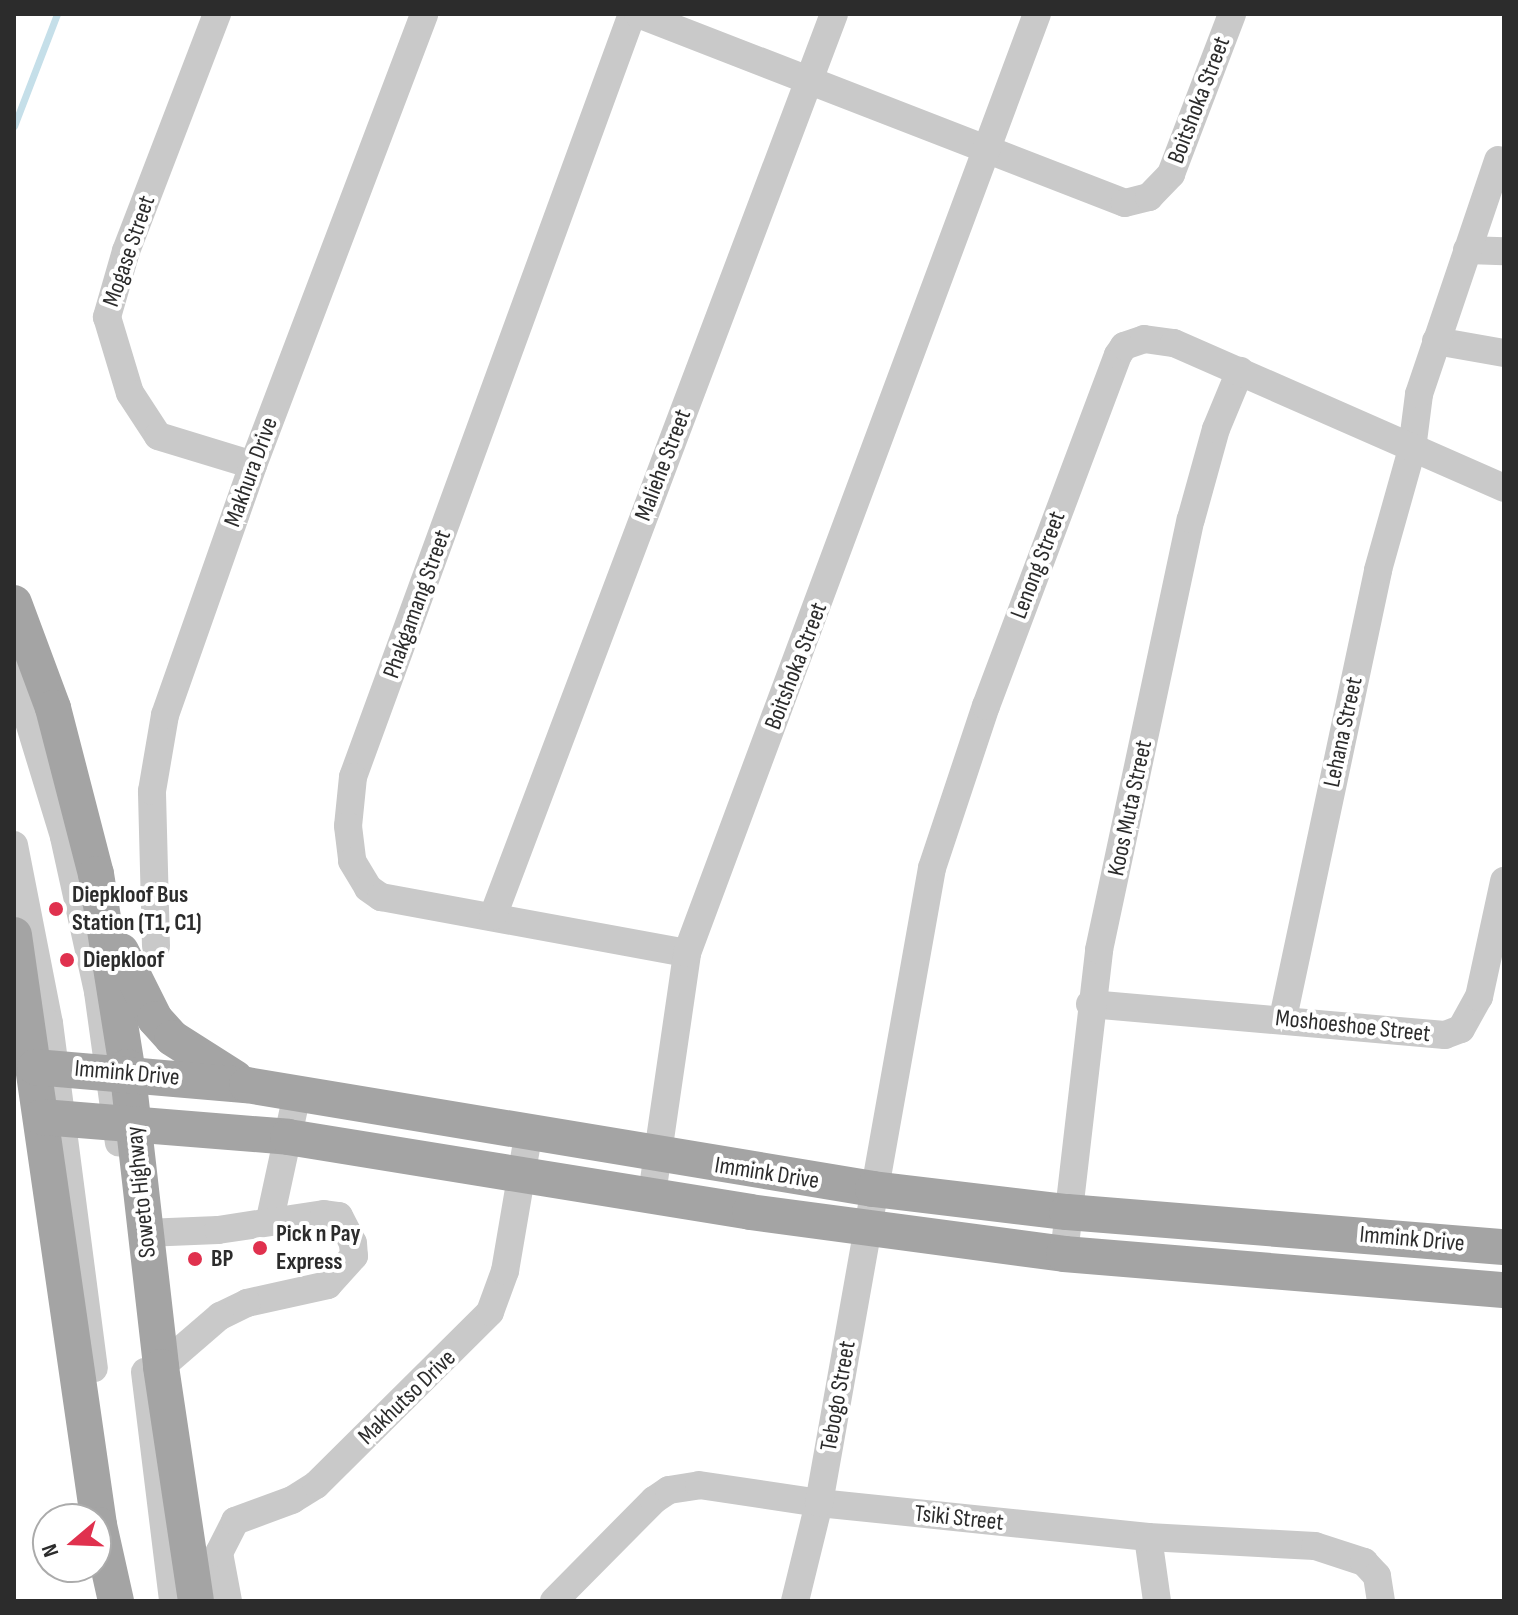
<!DOCTYPE html>
<html>
<head>
<meta charset="utf-8">
<style>
  body { margin:0 }
  #map { position:relative; width:1518px; height:1615px; overflow:hidden; background:#fff; font-family:"Sofia Sans Condensed",sans-serif }
  div>[style] { position:absolute }
  .stream>* { height:7px; margin:-3.5px; padding:0 3.5px; transform-origin:3.5px; border-radius:3.5px; background:#c5dfe9 }
  .minor>* { height:28px; margin:-14px; padding:0 14px; transform-origin:14px; border-radius:14px; background:#c9c9c9 }
  .major>* { height:36px; margin:-18px; padding:0 18px; transform-origin:18px; border-radius:18px; background:#a4a4a4 }
  .dots>* { width:22px; height:22px; translate:-50% -50%; box-sizing:border-box; border:4px solid #fff; border-radius:50% }
  span { translate:-50% -50%; white-space:nowrap; text-align:center; line-height:1.15; -webkit-text-stroke:8px #fff; paint-order:stroke }
  .street-label { font-size:24px; color:#2c2c2c }
  .poi-label { font-size:24px; color:#2c2c2c; font-weight:700 }
  .left { translate:0 -50%; text-align:left }
  .frame { position:absolute; inset:0; border:16px solid #2c2c2c; pointer-events:none }
  .north { position:absolute; left:32px; top:1503px; width:80px; height:80px; box-sizing:border-box; background:#fff; border:2px solid #ababab; border-radius:50%; rotate:251deg; font-size:22px; font-weight:700; line-height:32px; text-align:center; color:#2c2c2c }
  .north::after { content:''; display:block; margin:auto; width:28px; height:36px; background:#e0314e; clip-path:polygon(50% 0,100% 100%,50% 72%,0 100%) }
</style>
</head>
<body>
<div id="map">
  <div class="stream">
    <i style="left:14px;top:126px;width:120px;rotate:-69deg"></i>
  </div>
  <div class="minor">
    <i style="left:217px;top:14px;width:254px;rotate:111deg"></i>
    <i style="left:126px;top:251px;width:69px;rotate:106.1deg"></i>
    <i style="left:107px;top:317px;width:79px;rotate:73.2deg"></i>
    <i style="left:130px;top:393px;width:51px;rotate:56.9deg"></i>
    <i style="left:158px;top:436px;width:99px;rotate:17deg"></i>
    <i style="left:632px;top:14px;width:812px;rotate:110.09deg"></i>
    <i style="left:353px;top:777px;width:49px;rotate:95.8deg"></i>
    <i style="left:348px;top:826px;width:35px;rotate:83deg"></i>
    <i style="left:352px;top:861px;width:31px;rotate:59deg"></i>
    <i style="left:368px;top:888px;width:16px;rotate:35deg"></i>
    <i style="left:381px;top:897px;width:311px;rotate:10.4deg"></i>
    <i style="left:638px;top:14px;width:522px;rotate:21.21deg"></i>
    <i style="left:1125px;top:203px;width:25px;rotate:-14deg"></i>
    <i style="left:1149px;top:197px;width:32px;rotate:-46deg"></i>
    <i style="left:1171px;top:174px;width:171px;rotate:-69.1deg"></i>
    <i style="left:1467px;top:250px;width:37px;rotate:2deg"></i>
    <i style="left:1436px;top:341px;width:69px;rotate:10deg"></i>
    <i style="left:14px;top:673px;width:171px;rotate:73deg"></i>
    <i style="left:64px;top:837px;width:159px;rotate:77.6deg"></i>
    <i style="left:98px;top:992px;width:152px;rotate:82.1deg"></i>
    <i style="left:14px;top:845px;width:181px;rotate:78.9deg"></i>
    <i style="left:49px;top:1023px;width:348px;rotate:82.6deg"></i>
    <i style="left:493px;top:916px;width:964px;rotate:-69.29deg"></i>
    <i style="left:156px;top:946px;width:155px;rotate:-91.5deg"></i>
    <i style="left:152px;top:791px;width:77px;rotate:-80.3deg"></i>
    <i style="left:165px;top:715px;width:265px;rotate:-70.6deg"></i>
    <i style="left:253px;top:465px;width:482px;rotate:-69.2deg"></i>
    <i style="left:1090px;top:1004px;width:356px;rotate:5deg"></i>
    <i style="left:1445px;top:1035px;width:17px;rotate:-21deg"></i>
    <i style="left:1461px;top:1029px;width:37px;rotate:-61deg"></i>
    <i style="left:1479px;top:997px;width:119px;rotate:-77.8deg"></i>
    <i style="left:1283px;top:1018px;width:458px;rotate:-78deg"></i>
    <i style="left:1378px;top:570px;width:126px;rotate:-74.3deg"></i>
    <i style="left:1412px;top:449px;width:55px;rotate:-82.7deg"></i>
    <i style="left:1419px;top:394px;width:247px;rotate:-71.3deg"></i>
    <i style="left:652px;top:1194px;width:244px;rotate:-81.7deg"></i>
    <i style="left:687px;top:953px;width:1002px;rotate:-69.56deg"></i>
    <i style="left:270px;top:1219px;width:128px;rotate:-77.8deg"></i>
    <i style="left:145px;top:1233px;width:73px;rotate:-2.4deg"></i>
    <i style="left:218px;top:1230px;width:107px;rotate:-8.6deg"></i>
    <i style="left:324px;top:1214px;width:15px;rotate:8deg"></i>
    <i style="left:339px;top:1216px;width:30px;rotate:63deg"></i>
    <i style="left:353px;top:1243px;width:13px;rotate:86deg"></i>
    <i style="left:354px;top:1256px;width:39px;rotate:132deg"></i>
    <i style="left:328px;top:1285px;width:83px;rotate:167.5deg"></i>
    <i style="left:247px;top:1303px;width:30px;rotate:154deg"></i>
    <i style="left:220px;top:1316px;width:78px;rotate:139.2deg"></i>
    <i style="left:1064px;top:1254px;width:306px;rotate:-83.4deg"></i>
    <i style="left:1099px;top:950px;width:441px;rotate:-78deg"></i>
    <i style="left:1191px;top:519px;width:93px;rotate:-74.5deg"></i>
    <i style="left:1216px;top:429px;width:63px;rotate:-67.5deg"></i>
    <i style="left:145px;top:1372px;width:231px;rotate:83deg"></i>
    <i style="left:1148px;top:1537px;width:65px;rotate:82deg"></i>
    <i style="left:228px;top:1601px;width:49px;rotate:-100.6deg"></i>
    <i style="left:219px;top:1553px;width:36px;rotate:-63deg"></i>
    <i style="left:235px;top:1521px;width:61px;rotate:-20.2deg"></i>
    <i style="left:292px;top:1500px;width:28px;rotate:-32deg"></i>
    <i style="left:316px;top:1485px;width:245px;rotate:-44.8deg"></i>
    <i style="left:490px;top:1312px;width:44px;rotate:-69.9deg"></i>
    <i style="left:505px;top:1271px;width:137px;rotate:-80.3deg"></i>
    <i style="left:554px;top:1601px;width:142px;rotate:-45.3deg"></i>
    <i style="left:654px;top:1500px;width:18px;rotate:-34deg"></i>
    <i style="left:669px;top:1490px;width:30px;rotate:-9deg"></i>
    <i style="left:699px;top:1485px;width:121px;rotate:8.5deg"></i>
    <i style="left:819px;top:1503px;width:331px;rotate:5.9deg"></i>
    <i style="left:1148px;top:1537px;width:167px;rotate:3.1deg"></i>
    <i style="left:1315px;top:1546px;width:52px;rotate:18.1deg"></i>
    <i style="left:1364px;top:1562px;width:19px;rotate:47deg"></i>
    <i style="left:1377px;top:1576px;width:25px;rotate:81deg"></i>
    <i style="left:795px;top:1601px;width:101px;rotate:-76.2deg"></i>
    <i style="left:819px;top:1503px;width:645px;rotate:-79.91deg"></i>
    <i style="left:932px;top:868px;width:171px;rotate:-71.6deg"></i>
    <i style="left:986px;top:706px;width:375px;rotate:-69.4deg"></i>
    <i style="left:1118px;top:355px;width:11px;rotate:-56deg"></i>
    <i style="left:1124px;top:346px;width:21px;rotate:-19deg"></i>
    <i style="left:1144px;top:339px;width:30px;rotate:8deg"></i>
    <i style="left:1174px;top:343px;width:360px;rotate:23.7deg"></i>
  </div>
  <div class="major">
    <i style="left:14px;top:603px;width:112px;rotate:69.6deg"></i>
    <i style="left:53px;top:708px;width:171px;rotate:75.5deg"></i>
    <i style="left:96px;top:874px;width:195px;rotate:80.9deg"></i>
    <i style="left:127px;top:1067px;width:302px;rotate:83.5deg"></i>
    <i style="left:161px;top:1367px;width:237px;rotate:81.5deg"></i>
    <i style="left:14px;top:935px;width:596px;rotate:81.8deg"></i>
    <i style="left:99px;top:1525px;width:78px;rotate:77.4deg"></i>
    <i style="left:121px;top:951px;width:76px;rotate:63.4deg"></i>
    <i style="left:155px;top:1019px;width:25px;rotate:48deg"></i>
    <i style="left:172px;top:1038px;width:75px;rotate:32.4deg"></i>
    <i style="left:35px;top:1067px;width:213px;rotate:4.9deg"></i>
    <i style="left:247px;top:1085px;width:635px;rotate:9.43deg"></i>
    <i style="left:873px;top:1189px;width:195px;rotate:6.8deg"></i>
    <i style="left:1067px;top:1212px;width:438px;rotate:4.6deg"></i>
    <i style="left:42px;top:1117px;width:247px;rotate:4.6deg"></i>
    <i style="left:288px;top:1137px;width:468px;rotate:9.2deg"></i>
    <i style="left:750px;top:1212px;width:317px;rotate:7.6deg"></i>
    <i style="left:1064px;top:1254px;width:441px;rotate:4.7deg"></i>
  </div>
  <div class="dots">
    <i style="left:56px;top:909px;background:#e0314e"></i>
    <i style="left:67px;top:960px;background:#e0314e"></i>
    <i style="left:260px;top:1248px;background:#e0314e"></i>
    <i style="left:195px;top:1259px;background:#e0314e"></i>
  </div>
  <div class="street-label">
    <span style="left:1199px;top:100px;rotate:-69deg">Boitshoka Street</span>
    <span style="left:129px;top:251px;rotate:-71deg">Mogase Street</span>
    <span style="left:663px;top:465px;rotate:-69deg">Maliehe Street</span>
    <span style="left:251px;top:472px;rotate:-70deg">Makhura Drive</span>
    <span style="left:1038px;top:565px;rotate:-69deg">Lenong Street</span>
    <span style="left:417px;top:604px;rotate:-70deg">Phakgamang Street</span>
    <span style="left:796px;top:666px;rotate:-69deg">Boitshoka Street</span>
    <span style="left:1343px;top:732px;rotate:-78deg">Lehana Street</span>
    <span style="left:1130px;top:808px;rotate:-78deg">Koos Muta Street</span>
    <span style="left:1353px;top:1026px;rotate:6deg">Moshoeshoe Street</span>
    <span style="left:127px;top:1073px;rotate:5deg">Immink Drive</span>
    <span style="left:767px;top:1173px;rotate:9deg">Immink Drive</span>
    <span style="left:141px;top:1192px;rotate:-96deg">Soweto Highway</span>
    <span style="left:1412px;top:1239px;rotate:5deg">Immink Drive</span>
    <span style="left:838px;top:1396px;rotate:-80deg">Tebogo Street</span>
    <span style="left:407px;top:1397px;rotate:-44deg">Makhutso Drive</span>
    <span style="left:959px;top:1518px;rotate:6deg">Tsiki Street</span>
  </div>
  <div class="poi-label">
    <span class="left" style="left:72px;top:909px">Diepkloof Bus<br>Station (T1, C1)</span>
    <span class="left" style="left:83px;top:960px">Diepkloof</span>
    <span class="left" style="left:276px;top:1248px">Pick n Pay<br>Express</span>
    <span class="left" style="left:211px;top:1259px">BP</span>
  </div>
  <div class="frame"></div>
  <div class="north">N</div>
</div>
</body>
</html>
